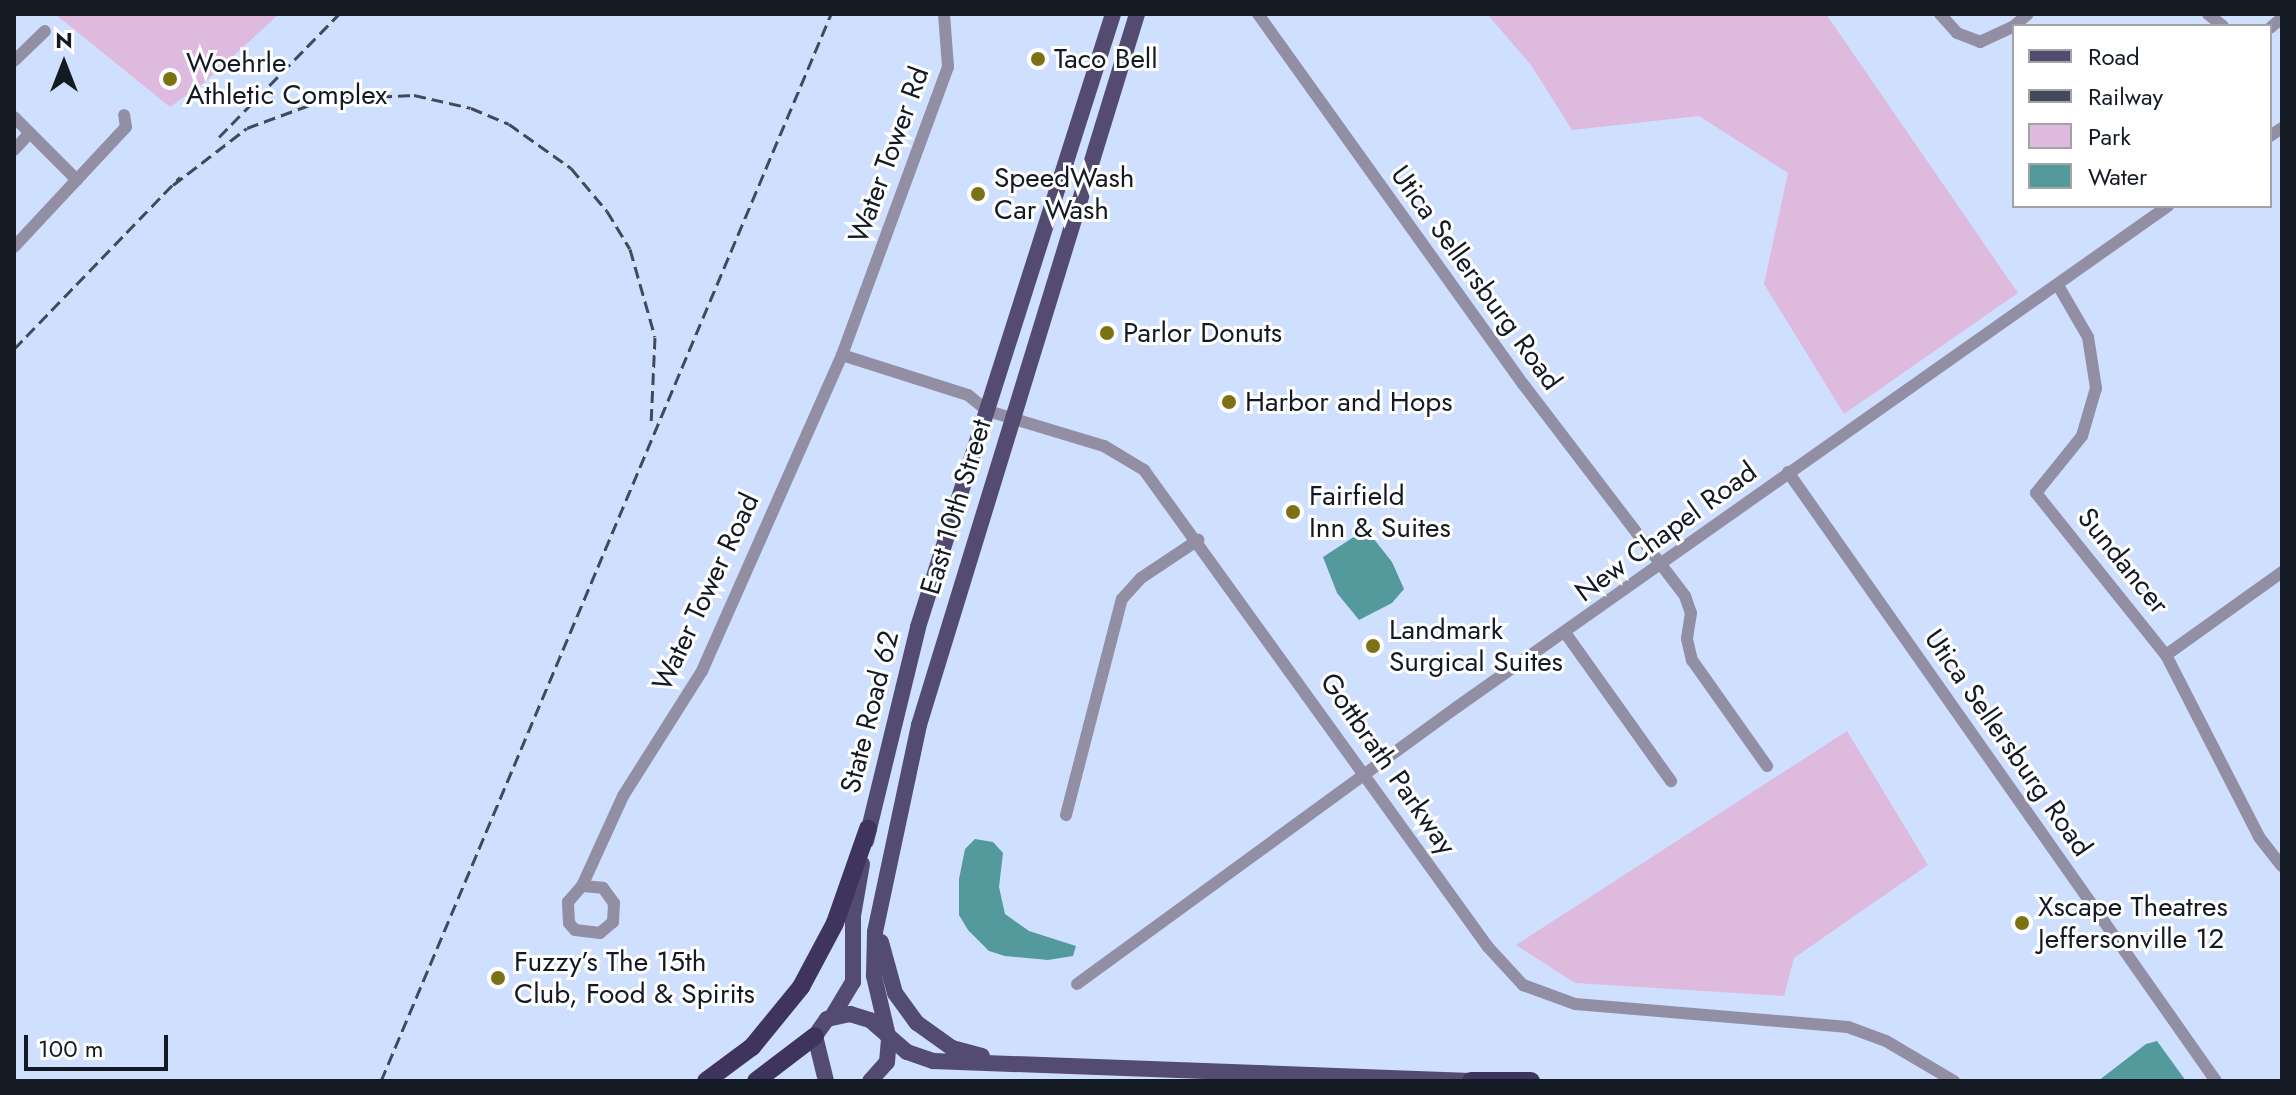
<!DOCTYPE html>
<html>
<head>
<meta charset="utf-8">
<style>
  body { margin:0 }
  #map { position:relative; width:2296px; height:1095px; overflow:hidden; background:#cfe0ff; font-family:Jost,sans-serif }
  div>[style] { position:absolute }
  .green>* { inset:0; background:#debade }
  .water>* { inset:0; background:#54999c }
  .minor>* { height:12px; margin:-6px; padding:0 6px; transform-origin:6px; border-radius:6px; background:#928ea3 }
  .major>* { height:16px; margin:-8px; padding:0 8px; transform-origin:8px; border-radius:8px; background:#544c70 }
  .highway>* { height:18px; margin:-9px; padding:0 9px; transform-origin:9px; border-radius:9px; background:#3e345d }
  .rail>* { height:3px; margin-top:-1.5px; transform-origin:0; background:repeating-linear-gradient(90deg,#414a59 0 12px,transparent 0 18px) }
  .dots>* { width:22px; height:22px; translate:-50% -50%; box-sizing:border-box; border:4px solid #fff; border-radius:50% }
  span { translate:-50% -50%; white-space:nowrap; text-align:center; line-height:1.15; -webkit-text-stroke:6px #fff; paint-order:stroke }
  .poi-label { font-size:28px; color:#141a24 }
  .left { translate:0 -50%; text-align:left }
  .street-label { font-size:28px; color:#141a24 }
  .frame { position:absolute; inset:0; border:16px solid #141a24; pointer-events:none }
  .legend { position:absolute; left:2012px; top:24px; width:260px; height:184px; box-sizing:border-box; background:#fff; border:2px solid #a1a3a7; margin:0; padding:10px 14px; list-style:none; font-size:24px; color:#141a24 }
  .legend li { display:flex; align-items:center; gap:16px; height:40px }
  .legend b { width:40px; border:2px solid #a1a3a7 }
  .north { position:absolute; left:24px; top:24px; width:80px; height:80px; -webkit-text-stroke:6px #fff; paint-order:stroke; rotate:0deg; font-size:22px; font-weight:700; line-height:32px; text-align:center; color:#141a24 }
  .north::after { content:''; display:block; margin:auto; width:28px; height:36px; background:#141a24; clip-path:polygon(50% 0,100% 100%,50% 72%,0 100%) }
  .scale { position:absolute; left:24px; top:1035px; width:144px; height:36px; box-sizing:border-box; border:4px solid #141a24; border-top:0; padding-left:10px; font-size:24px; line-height:28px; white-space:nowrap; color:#141a24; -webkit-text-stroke:6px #fff; paint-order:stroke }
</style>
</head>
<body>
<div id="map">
  <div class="green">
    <i style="clip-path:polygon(55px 14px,279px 14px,205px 82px,170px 107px)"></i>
    <i style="clip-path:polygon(1487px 14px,1826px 14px,2018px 293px,1844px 414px,1764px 284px,1788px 173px,1699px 116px,1572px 130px,1531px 65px)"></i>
    <i style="clip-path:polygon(1847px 731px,1928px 865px,1794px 958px,1784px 996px,1575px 983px,1516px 945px)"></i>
  </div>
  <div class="water">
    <i style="clip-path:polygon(1366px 529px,1392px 562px,1404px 589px,1392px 603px,1359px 620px,1337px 593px,1323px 557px)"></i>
    <i style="clip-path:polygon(975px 839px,993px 842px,1003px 853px,999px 887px,1005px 914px,1029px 931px,1076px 946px,1073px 956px,1048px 960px,1005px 956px,989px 951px,968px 930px,959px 915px,959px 879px,965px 849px)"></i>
    <i style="clip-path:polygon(2157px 1041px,2186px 1081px,2098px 1081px,2146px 1044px)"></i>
  </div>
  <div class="minor">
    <i style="left:1258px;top:14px;width:455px;rotate:54.4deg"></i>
    <i style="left:1523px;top:384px;width:267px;rotate:52.6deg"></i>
    <i style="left:1685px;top:596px;width:18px;rotate:71deg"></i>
    <i style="left:1691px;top:613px;width:26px;rotate:99deg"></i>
    <i style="left:1687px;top:639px;width:22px;rotate:77deg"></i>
    <i style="left:1692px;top:660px;width:130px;rotate:54.7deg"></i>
    <i style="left:1940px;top:14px;width:25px;rotate:48deg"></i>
    <i style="left:1957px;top:33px;width:25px;rotate:21deg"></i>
    <i style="left:1980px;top:42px;width:38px;rotate:-25deg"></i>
    <i style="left:2208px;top:14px;width:19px;rotate:39deg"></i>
    <i style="left:2014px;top:26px;width:18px;rotate:-41deg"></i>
    <i style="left:2270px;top:28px;width:16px;rotate:-40deg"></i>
    <i style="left:14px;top:61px;width:43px;rotate:-44.1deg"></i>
    <i style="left:14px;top:117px;width:89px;rotate:45deg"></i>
    <i style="left:2270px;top:136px;width:14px;rotate:-34deg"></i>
    <i style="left:14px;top:150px;width:23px;rotate:-47deg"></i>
    <i style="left:14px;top:247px;width:164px;rotate:-47deg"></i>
    <i style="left:126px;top:127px;width:12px;rotate:-99deg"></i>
    <i style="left:2059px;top:287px;width:58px;rotate:59.9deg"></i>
    <i style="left:2088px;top:337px;width:52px;rotate:81.1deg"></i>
    <i style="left:2096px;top:388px;width:50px;rotate:106.3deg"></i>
    <i style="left:2082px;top:436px;width:73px;rotate:128.9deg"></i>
    <i style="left:2036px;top:493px;width:208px;rotate:51.3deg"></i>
    <i style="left:2166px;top:655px;width:204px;rotate:62.9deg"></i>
    <i style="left:2259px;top:837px;width:37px;rotate:52deg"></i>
    <i style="left:842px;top:355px;width:132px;rotate:17.6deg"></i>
    <i style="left:968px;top:395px;width:26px;rotate:39deg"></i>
    <i style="left:988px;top:411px;width:121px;rotate:16.8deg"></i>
    <i style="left:1104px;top:446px;width:47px;rotate:31deg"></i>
    <i style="left:1144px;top:470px;width:588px;rotate:54.2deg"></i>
    <i style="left:1488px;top:947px;width:52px;rotate:47.4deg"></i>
    <i style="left:1523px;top:985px;width:55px;rotate:20.1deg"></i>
    <i style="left:1575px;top:1004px;width:274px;rotate:4.8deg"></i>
    <i style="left:1848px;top:1027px;width:40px;rotate:20.2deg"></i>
    <i style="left:1886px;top:1041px;width:79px;rotate:30.5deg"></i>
    <i style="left:1788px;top:472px;width:744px;rotate:54.9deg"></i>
    <i style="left:1566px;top:634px;width:181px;rotate:54.5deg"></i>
    <i style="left:2166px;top:655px;width:143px;rotate:-35.6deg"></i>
    <i style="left:1066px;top:815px;width:223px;rotate:-75.5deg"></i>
    <i style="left:1122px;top:599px;width:28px;rotate:-48deg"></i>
    <i style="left:1141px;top:578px;width:69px;rotate:-33.7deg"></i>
    <i style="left:582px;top:886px;width:21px;rotate:5deg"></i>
    <i style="left:603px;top:888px;width:19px;rotate:54deg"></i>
    <i style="left:614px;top:903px;width:19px;rotate:93deg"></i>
    <i style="left:613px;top:922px;width:17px;rotate:140deg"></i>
    <i style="left:600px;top:933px;width:25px;rotate:-173deg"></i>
    <i style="left:575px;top:930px;width:9px;rotate:-131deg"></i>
    <i style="left:569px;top:923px;width:21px;rotate:-93deg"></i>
    <i style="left:568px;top:902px;width:21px;rotate:-49deg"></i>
    <i style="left:582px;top:886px;width:99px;rotate:-65.5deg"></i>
    <i style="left:623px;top:796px;width:148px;rotate:-57.7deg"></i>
    <i style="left:702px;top:671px;width:346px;rotate:-66.1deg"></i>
    <i style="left:842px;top:355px;width:307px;rotate:-69.8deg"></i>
    <i style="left:948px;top:67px;width:53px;rotate:-94.3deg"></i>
    <i style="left:1077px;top:984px;width:470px;rotate:-36.1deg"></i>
    <i style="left:1457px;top:707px;width:870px;rotate:-35.17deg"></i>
  </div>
  <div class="major">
    <i style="left:866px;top:841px;width:220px;rotate:-76.3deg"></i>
    <i style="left:918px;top:627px;width:643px;rotate:-72.35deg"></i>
    <i style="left:881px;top:942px;width:53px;rotate:74.6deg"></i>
    <i style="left:895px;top:993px;width:37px;rotate:54deg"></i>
    <i style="left:917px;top:1023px;width:43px;rotate:35.5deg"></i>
    <i style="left:952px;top:1048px;width:31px;rotate:15deg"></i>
    <i style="left:833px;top:1015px;width:39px;rotate:-59deg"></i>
    <i style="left:853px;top:982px;width:66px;rotate:-90deg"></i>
    <i style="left:853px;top:916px;width:53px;rotate:-80.2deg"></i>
    <i style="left:826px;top:1081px;width:46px;rotate:-103.7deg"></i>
    <i style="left:815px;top:1036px;width:21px;rotate:-55deg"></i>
    <i style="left:827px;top:1019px;width:24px;rotate:-12deg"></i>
    <i style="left:850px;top:1014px;width:21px;rotate:17deg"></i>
    <i style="left:870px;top:1020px;width:49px;rotate:40.9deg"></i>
    <i style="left:907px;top:1052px;width:28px;rotate:19deg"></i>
    <i style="left:933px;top:1061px;width:538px;rotate:2.13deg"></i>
    <i style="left:870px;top:1081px;width:25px;rotate:-48deg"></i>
    <i style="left:887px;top:1062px;width:22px;rotate:-85deg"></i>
    <i style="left:889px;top:1040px;width:66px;rotate:-103.2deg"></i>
    <i style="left:874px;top:976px;width:44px;rotate:-88.7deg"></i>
    <i style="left:875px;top:932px;width:212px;rotate:-78deg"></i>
    <i style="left:919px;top:725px;width:744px;rotate:-72.95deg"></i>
  </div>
  <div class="highway">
    <i style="left:706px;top:1081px;width:57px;rotate:-36.5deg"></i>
    <i style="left:752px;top:1047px;width:77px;rotate:-50.8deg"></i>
    <i style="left:801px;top:987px;width:72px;rotate:-62deg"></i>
    <i style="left:835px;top:923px;width:100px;rotate:-70.7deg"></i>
    <i style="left:756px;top:1081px;width:74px;rotate:-37.3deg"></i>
    <i style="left:1471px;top:1081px;width:60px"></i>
  </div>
  <div class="rail">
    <i style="left:219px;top:137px;width:172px;rotate:-45.7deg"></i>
    <i style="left:173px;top:185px;width:93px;rotate:-37.6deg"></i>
    <i style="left:247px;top:128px;width:84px;rotate:-20.2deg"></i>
    <i style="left:326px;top:99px;width:88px;rotate:-2.6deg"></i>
    <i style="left:414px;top:95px;width:58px;rotate:12.8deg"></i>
    <i style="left:471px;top:108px;width:41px;rotate:22.8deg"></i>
    <i style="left:509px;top:124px;width:76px;rotate:35.4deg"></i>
    <i style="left:571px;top:168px;width:56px;rotate:50.1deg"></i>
    <i style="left:607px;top:211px;width:44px;rotate:58.8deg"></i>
    <i style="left:630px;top:249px;width:91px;rotate:74.1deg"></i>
    <i style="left:655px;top:337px;width:88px;rotate:92.6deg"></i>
    <i style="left:14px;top:349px;width:239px;rotate:-46deg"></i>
    <i style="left:381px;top:1081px;width:1158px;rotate:-67.13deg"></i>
  </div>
  <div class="dots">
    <i style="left:1038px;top:59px;background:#7c7214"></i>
    <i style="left:170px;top:79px;background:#7c7214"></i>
    <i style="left:978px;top:194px;background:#7c7214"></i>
    <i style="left:1107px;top:333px;background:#7c7214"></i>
    <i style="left:1229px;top:402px;background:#7c7214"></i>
    <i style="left:1293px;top:512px;background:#7c7214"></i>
    <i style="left:1373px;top:646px;background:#7c7214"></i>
    <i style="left:2022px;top:923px;background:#7c7214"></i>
    <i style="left:498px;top:978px;background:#7c7214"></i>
  </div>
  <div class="poi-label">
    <span class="left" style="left:1054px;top:59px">Taco Bell</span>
    <span class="left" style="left:186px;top:79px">Woehrle<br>Athletic Complex</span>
    <span class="left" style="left:994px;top:194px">SpeedWash<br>Car Wash</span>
    <span class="left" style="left:1123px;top:333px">Parlor Donuts</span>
    <span class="left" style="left:1245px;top:402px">Harbor and Hops</span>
    <span class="left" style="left:1309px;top:512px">Fairfield<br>Inn &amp; Suites</span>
    <span class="left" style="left:1389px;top:646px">Landmark<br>Surgical Suites</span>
    <span class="left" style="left:2038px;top:923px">Xscape Theatres<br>Jeffersonville 12</span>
    <span class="left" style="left:514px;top:978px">Fuzzy’s The 15th<br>Club, Food &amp; Spirits</span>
  </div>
  <div class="street-label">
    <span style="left:889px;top:155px;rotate:-70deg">Water Tower Rd</span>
    <span style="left:1476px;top:278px;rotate:54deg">Utica Sellersburg Road</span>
    <span style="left:956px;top:507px;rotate:-73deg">East 10th Street</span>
    <span style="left:1666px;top:532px;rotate:-36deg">New Chapel Road</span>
    <span style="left:2123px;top:561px;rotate:51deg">Sundancer</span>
    <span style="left:706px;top:592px;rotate:-65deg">Water Tower Road</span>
    <span style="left:870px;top:712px;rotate:-76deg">State Road 62</span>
    <span style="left:2008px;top:743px;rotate:55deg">Utica Sellersburg Road</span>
    <span style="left:1388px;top:764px;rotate:55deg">Gottbrath Parkway</span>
  </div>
  <div class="frame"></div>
  <ul class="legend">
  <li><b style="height:10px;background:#544c70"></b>Road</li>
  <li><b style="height:10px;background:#414a59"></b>Railway</li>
  <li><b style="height:22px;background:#debade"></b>Park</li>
  <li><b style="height:22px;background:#54999c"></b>Water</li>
  </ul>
  <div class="north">N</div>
  <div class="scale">100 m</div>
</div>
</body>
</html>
